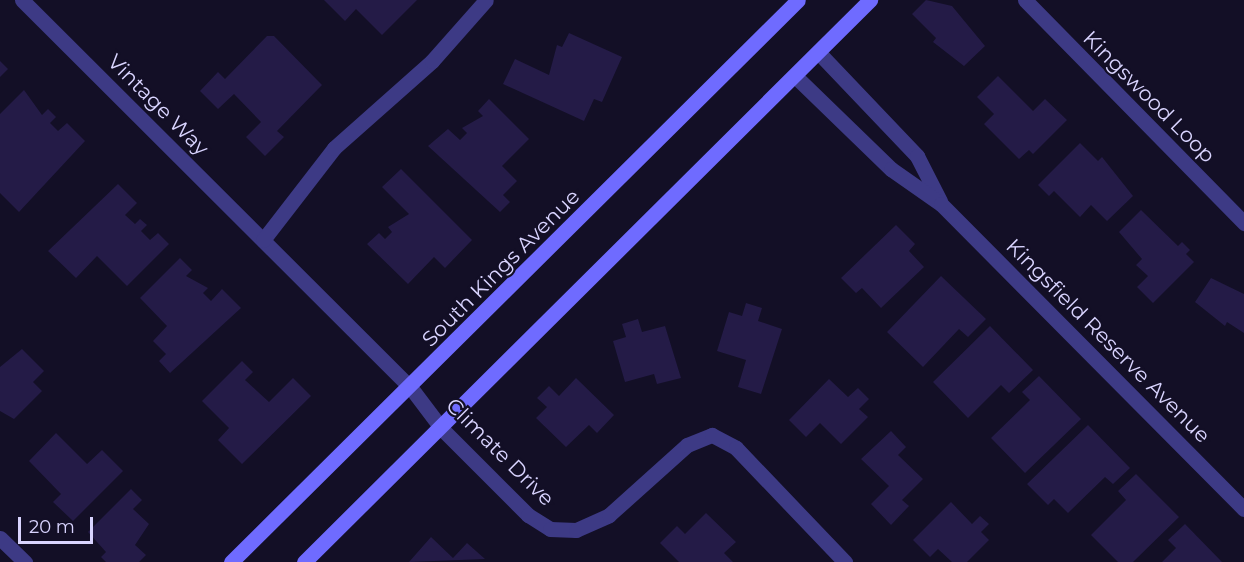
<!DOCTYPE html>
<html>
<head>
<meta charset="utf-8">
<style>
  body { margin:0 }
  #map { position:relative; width:1244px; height:562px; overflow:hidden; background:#130f26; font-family:Montserrat,sans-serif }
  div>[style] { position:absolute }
  .building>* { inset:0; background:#241b47 }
  .minor>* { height:15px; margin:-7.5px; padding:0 7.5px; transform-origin:7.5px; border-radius:7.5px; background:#3d3a85 }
  .secondary>* { height:15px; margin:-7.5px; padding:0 7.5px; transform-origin:7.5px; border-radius:7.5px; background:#6f6bff }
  span { translate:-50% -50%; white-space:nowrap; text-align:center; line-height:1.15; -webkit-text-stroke:4.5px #130f26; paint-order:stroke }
  .street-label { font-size:21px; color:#d9d4ff }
  .scale { position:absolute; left:18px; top:517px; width:75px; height:27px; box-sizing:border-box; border:3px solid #d9d4ff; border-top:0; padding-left:8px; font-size:18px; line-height:21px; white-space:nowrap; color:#d9d4ff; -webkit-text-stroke:4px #130f26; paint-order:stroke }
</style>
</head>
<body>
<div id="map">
  <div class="building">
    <i style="clip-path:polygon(324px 0,417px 0,382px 35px,356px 9px,345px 21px)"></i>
    <i style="clip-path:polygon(926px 0,952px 6px,985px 46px,964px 66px,933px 42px,936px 38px,912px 14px)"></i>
    <i style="clip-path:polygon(569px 33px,622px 57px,602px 102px,594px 99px,584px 121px,503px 84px,515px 59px,549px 75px,557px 45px,562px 47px)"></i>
    <i style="clip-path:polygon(267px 36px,274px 36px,322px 85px,277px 131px,284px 137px,265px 156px,246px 137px,261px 122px,234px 94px,218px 109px,200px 91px,218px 72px,225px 79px)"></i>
    <i style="clip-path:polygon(0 61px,8px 69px,0 77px)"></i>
    <i style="clip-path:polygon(998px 76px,1033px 111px,1045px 99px,1067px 120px,1033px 154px,1029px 150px,1019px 159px,984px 124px,994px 114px,977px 97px)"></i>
    <i style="clip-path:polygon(24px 90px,42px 115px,48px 109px,56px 117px,50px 123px,58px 131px,67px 123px,85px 141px,19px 212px,0 193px,0 114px)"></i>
    <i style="clip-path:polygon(489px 99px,529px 139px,502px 166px,517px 181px,503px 195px,510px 202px,500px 212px,428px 146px,448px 129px,460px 140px,467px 133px,462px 128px,483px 116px,478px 111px)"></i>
    <i style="clip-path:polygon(1080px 143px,1098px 161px,1102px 157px,1133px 196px,1107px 221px,1091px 205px,1080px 217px,1054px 191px,1049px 196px,1038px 185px)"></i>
    <i style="clip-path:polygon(401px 169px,472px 240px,445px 268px,434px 257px,408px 284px,367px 244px,379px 233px,385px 239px,392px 232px,388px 227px,409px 214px,382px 187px)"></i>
    <i style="clip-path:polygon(118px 184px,137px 203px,125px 215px,135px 224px,140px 219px,147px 225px,141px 231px,150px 240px,158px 233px,169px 244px,127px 286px,97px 256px,76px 278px,48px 251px)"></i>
    <i style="clip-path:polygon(1141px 210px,1178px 246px,1182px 242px,1190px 250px,1186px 254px,1194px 262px,1153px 303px,1137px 287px,1148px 276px,1136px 265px,1142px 259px,1119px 232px)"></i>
    <i style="clip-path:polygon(896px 225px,915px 244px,909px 251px,924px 267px,881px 308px,862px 288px,856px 293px,841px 278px)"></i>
    <i style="clip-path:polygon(180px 258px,192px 270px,186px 276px,208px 288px,203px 293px,211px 301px,222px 289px,241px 308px,170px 373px,159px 361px,166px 354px,153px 341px,167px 326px,140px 298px)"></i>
    <i style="clip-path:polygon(941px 276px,986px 319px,968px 337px,959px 329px,923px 367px,887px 332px)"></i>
    <i style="clip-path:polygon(1211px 278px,1244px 294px,1244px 333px,1227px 322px,1225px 326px,1195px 302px)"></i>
    <i style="clip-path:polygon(746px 303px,762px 308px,758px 321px,782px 329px,761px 394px,738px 387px,746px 360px,717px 351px,729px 312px,742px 316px)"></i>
    <i style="clip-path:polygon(638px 319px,642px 332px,665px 326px,681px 378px,657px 384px,654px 374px,625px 382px,613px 341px,626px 337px,622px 324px)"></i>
    <i style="clip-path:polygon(990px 326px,1033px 370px,1009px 393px,1001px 385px,968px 418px,933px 382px)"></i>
    <i style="clip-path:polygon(22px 349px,44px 371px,33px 382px,42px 391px,14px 419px,0 411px,0 367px)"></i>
    <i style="clip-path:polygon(242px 361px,253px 372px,245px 380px,269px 402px,293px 378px,311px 396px,242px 464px,218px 440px,229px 428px,202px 401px)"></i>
    <i style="clip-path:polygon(1039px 376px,1081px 419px,1025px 473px,991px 438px,1030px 400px,1022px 392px)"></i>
    <i style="clip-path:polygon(576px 378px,614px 415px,597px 433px,589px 425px,566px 447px,536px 418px,547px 407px,537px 398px,549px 386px,559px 396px)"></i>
    <i style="clip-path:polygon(829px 379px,848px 397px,858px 388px,869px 399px,859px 409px,868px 417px,841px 444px,820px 423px,806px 437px,789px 420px)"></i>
    <i style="clip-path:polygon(1088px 425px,1130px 468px,1113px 484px,1105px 477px,1068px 513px,1054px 499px,1048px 505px,1027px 484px)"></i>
    <i style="clip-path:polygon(891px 431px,906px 447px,898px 455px,923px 479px,902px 500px,909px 506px,891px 525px,871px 504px,889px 486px,861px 459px)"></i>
    <i style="clip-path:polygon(56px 433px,87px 464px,102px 450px,123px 471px,73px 521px,53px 502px,61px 494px,29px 461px)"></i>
    <i style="clip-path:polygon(1136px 474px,1179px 517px,1133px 562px,1118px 562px,1091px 535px,1126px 500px,1118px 491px)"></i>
    <i style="clip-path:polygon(131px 489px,142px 500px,133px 509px,149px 524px,135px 545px,146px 555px,139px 562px,106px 562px,101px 557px,106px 552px,88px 532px)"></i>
    <i style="clip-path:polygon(951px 502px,972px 524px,980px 516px,989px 524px,981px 532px,989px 540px,967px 562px,952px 562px,938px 549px,930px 557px,913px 540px)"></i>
    <i style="clip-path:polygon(706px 513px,736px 542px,724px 553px,733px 562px,679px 562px,660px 543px,677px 526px,685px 534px)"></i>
    <i style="clip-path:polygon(1185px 524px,1222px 562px,1162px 562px,1176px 548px,1168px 540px)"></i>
    <i style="clip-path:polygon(431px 537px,453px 558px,467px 543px,485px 559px,409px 562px)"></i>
  </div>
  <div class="minor">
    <i style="left:22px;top:0;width:549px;rotate:44.93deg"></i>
    <i style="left:411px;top:388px;width:51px;rotate:52.9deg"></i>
    <i style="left:442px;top:429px;width:122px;rotate:45deg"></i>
    <i style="left:528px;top:515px;width:26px;rotate:32deg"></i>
    <i style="left:550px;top:529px;width:26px;rotate:2deg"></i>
    <i style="left:576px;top:530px;width:36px;rotate:-24deg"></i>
    <i style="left:609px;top:515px;width:105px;rotate:-41.9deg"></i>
    <i style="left:687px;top:445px;width:27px;rotate:-22deg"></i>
    <i style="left:712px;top:435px;width:27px;rotate:28deg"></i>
    <i style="left:736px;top:448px;width:158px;rotate:46.3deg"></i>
    <i style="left:1025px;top:0;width:313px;rotate:45.5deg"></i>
    <i style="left:818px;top:52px;width:144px;rotate:46.4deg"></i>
    <i style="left:917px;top:156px;width:51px;rotate:62.9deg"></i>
    <i style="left:795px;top:76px;width:134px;rotate:44.1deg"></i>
    <i style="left:891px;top:169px;width:61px;rotate:35deg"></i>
    <i style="left:941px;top:204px;width:430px;rotate:45.2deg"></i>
    <i style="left:263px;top:240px;width:116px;rotate:-52.3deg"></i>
    <i style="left:334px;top:148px;width:131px;rotate:-41.6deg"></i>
    <i style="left:432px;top:61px;width:81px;rotate:-48.5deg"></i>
    <i style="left:0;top:538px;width:35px;rotate:44deg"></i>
  </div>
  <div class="secondary">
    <i style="left:231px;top:562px;width:798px;rotate:-44.75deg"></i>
    <i style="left:304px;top:562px;width:798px;rotate:-44.8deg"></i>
  </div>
  <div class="street-label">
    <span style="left:1149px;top:97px;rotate:45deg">Kingswood Loop</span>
    <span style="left:158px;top:105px;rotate:45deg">Vintage Way</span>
    <span style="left:501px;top:268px;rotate:-45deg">South Kings Avenue</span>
    <span style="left:1108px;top:341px;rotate:45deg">Kingsfield Reserve Avenue</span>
    <span style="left:500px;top:452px;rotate:45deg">Climate Drive</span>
  </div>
  <div class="scale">20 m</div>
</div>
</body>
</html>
